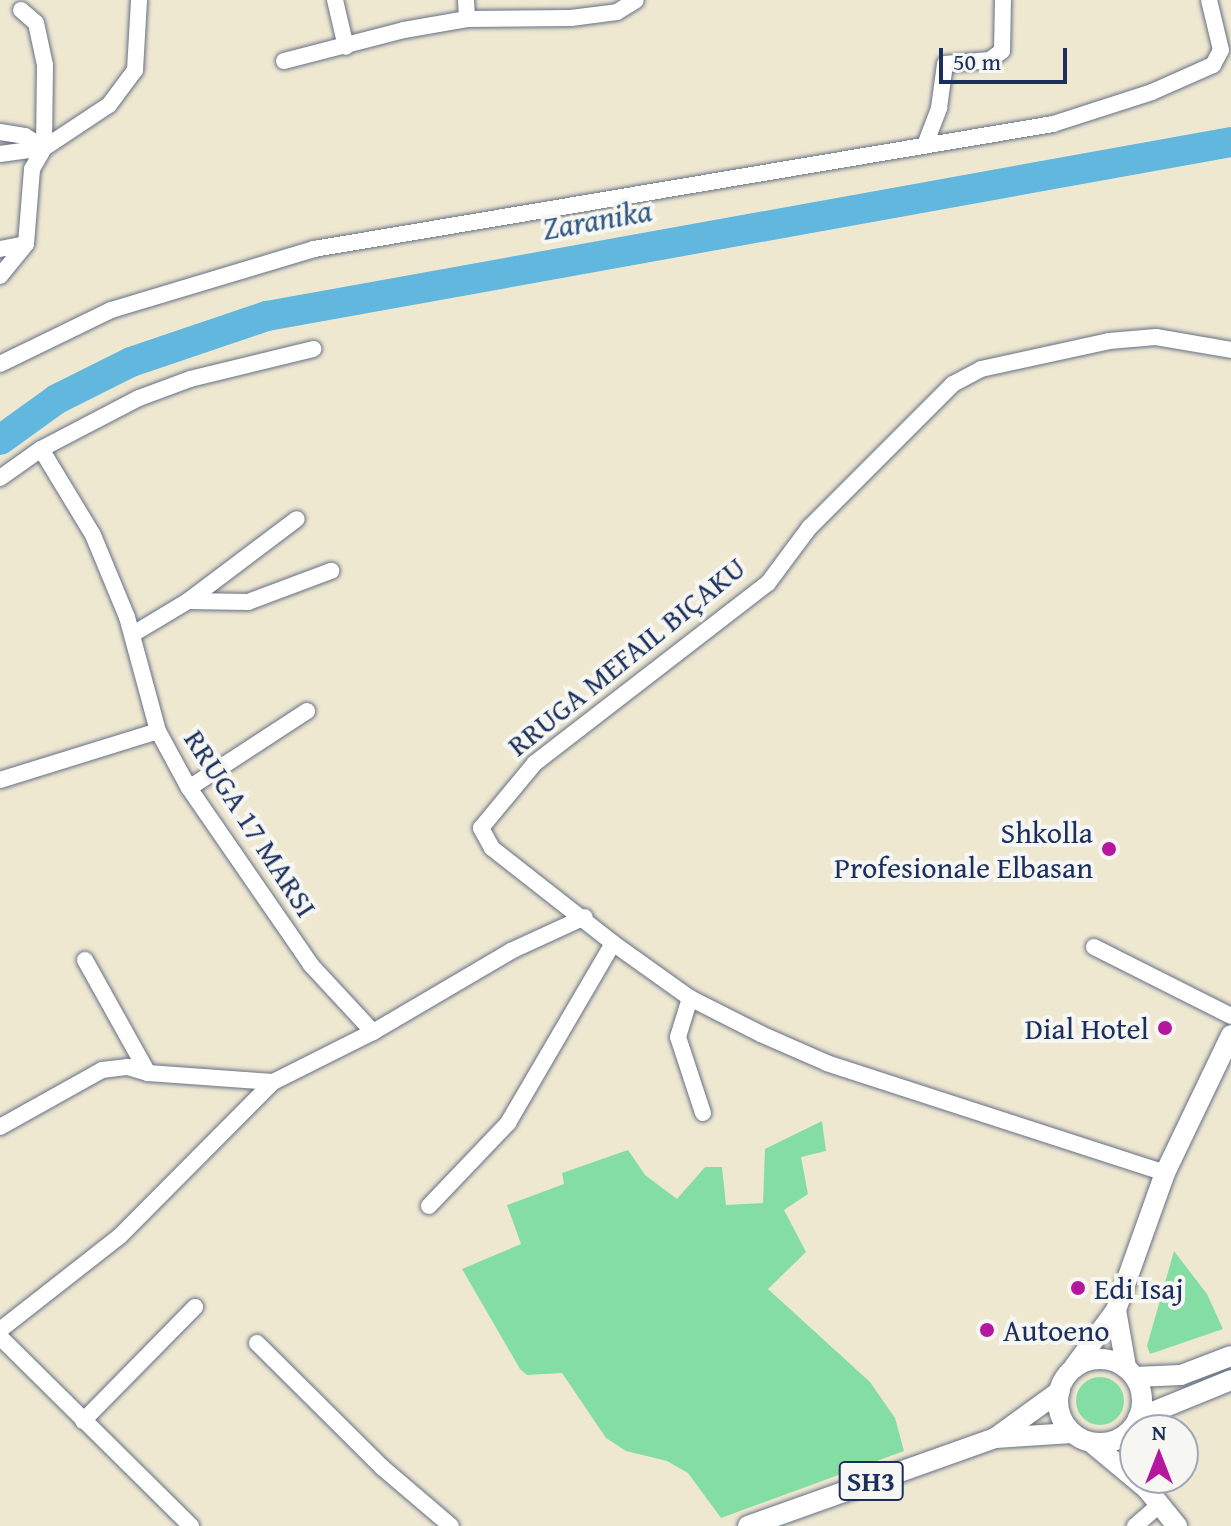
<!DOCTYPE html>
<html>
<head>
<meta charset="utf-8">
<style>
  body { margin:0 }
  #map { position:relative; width:1231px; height:1526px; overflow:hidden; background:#efe8d1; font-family:"Gentium Book Plus",serif }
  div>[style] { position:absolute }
  .green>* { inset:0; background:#84dea4 }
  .round { border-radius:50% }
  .river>* { height:30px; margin:-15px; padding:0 15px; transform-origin:15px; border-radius:15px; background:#61b7de }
  .roads { filter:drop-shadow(0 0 2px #657086) drop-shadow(0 0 2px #657086) }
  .minor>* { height:16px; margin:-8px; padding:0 8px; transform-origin:8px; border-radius:8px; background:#fff }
  .major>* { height:20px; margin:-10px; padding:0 10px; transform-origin:10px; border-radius:10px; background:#fff }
  .major>.ring { margin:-10px; padding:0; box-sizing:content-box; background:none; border:20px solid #fff; border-radius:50% }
  .dots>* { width:22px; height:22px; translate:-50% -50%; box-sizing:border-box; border:4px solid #f6f6f2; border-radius:50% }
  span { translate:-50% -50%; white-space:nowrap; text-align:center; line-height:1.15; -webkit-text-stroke:8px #f6f6f2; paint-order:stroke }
  .shield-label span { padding:2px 6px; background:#f6f6f2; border:2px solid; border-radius:6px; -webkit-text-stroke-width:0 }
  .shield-label { font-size:28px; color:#1b2f5e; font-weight:700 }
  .street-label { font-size:30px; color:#1b2f5e }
  .poi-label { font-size:30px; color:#1b2f5e }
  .right { translate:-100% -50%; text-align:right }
  .left { translate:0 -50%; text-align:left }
  .water-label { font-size:32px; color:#305884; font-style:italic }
  .north { position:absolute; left:1119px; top:1414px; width:80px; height:80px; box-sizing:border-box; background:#f6f6f2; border:2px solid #9ea6b7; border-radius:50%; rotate:0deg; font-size:22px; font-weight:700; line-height:32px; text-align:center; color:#1b2f5e }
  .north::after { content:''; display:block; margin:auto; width:28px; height:36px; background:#b5179e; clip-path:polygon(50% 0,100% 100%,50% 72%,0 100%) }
  .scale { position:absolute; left:939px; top:48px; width:128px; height:36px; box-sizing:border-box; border:4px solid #1b2f5e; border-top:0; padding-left:10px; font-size:24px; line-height:28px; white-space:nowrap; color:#1b2f5e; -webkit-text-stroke:6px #f6f6f2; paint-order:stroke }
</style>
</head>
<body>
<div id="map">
  <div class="green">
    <i style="clip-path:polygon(822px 1121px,826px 1151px,801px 1157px,808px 1194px,784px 1210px,806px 1252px,768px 1289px,870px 1382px,895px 1418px,904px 1451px,721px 1518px,688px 1473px,667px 1461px,626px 1451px,606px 1438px,562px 1373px,527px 1375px,520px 1369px,462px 1269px,521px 1244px,507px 1205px,564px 1184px,562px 1173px,628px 1150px,645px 1175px,677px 1199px,705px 1167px,722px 1167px,726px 1205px,763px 1203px,765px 1149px)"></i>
    <i style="clip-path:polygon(1174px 1251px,1207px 1294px,1223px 1329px,1150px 1354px,1147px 1346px)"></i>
    <i class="round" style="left:1076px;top:1377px;width:48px;height:48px"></i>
  </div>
  <div class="river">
    <i style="left:0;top:440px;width:70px;rotate:-35.7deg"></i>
    <i style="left:57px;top:399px;width:83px;rotate:-26.6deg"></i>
    <i style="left:131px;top:362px;width:144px;rotate:-18.7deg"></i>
    <i style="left:267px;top:316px;width:980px;rotate:-10.23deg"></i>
  </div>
  <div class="roads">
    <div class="minor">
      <i style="left:335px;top:0;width:48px;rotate:76.8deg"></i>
      <i style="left:466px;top:0;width:19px;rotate:87deg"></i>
      <i style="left:21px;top:10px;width:20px;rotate:41deg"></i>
      <i style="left:36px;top:23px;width:43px;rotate:77.9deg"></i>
      <i style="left:45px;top:65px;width:83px;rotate:90.7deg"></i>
      <i style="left:284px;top:61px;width:124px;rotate:-14.5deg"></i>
      <i style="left:404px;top:30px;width:64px;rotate:-9.9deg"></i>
      <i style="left:467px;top:19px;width:104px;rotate:-0.6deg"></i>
      <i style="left:571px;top:18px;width:46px;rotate:-7.4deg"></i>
      <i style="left:617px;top:12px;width:22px;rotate:-32deg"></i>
      <i style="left:0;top:132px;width:25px;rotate:9deg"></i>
      <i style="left:25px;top:136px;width:22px;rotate:32deg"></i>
      <i style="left:925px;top:145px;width:40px;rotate:-69deg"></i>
      <i style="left:939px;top:108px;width:44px;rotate:-82.2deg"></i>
      <i style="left:945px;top:64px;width:45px;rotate:-5.1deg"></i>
      <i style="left:990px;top:60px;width:15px;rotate:-37deg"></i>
      <i style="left:1002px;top:51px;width:51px;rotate:-88.9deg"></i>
      <i style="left:0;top:154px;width:44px;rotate:-7.8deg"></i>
      <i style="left:0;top:249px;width:26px;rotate:-11deg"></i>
      <i style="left:0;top:276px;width:41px;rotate:-50.9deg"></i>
      <i style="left:26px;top:244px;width:75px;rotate:-85.4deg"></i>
      <i style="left:32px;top:169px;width:24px;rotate:-60deg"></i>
      <i style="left:44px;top:148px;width:78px;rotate:-33.5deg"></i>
      <i style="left:109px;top:105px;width:44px;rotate:-53.4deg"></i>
      <i style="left:135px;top:70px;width:70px;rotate:-86.7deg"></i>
      <i style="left:0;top:364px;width:123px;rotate:-25.9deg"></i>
      <i style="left:111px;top:310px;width:212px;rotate:-16.7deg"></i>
      <i style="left:314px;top:249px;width:749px;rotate:-9.6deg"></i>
      <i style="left:1053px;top:124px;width:104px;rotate:-17.9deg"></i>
      <i style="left:1152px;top:92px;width:67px;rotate:-23.9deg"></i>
      <i style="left:1213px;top:65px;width:17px;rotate:-62deg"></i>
      <i style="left:1221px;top:50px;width:51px;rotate:-103.5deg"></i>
      <i style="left:41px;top:449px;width:100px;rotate:58.8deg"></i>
      <i style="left:93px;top:535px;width:89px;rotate:67.5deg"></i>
      <i style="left:127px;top:617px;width:118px;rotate:74.8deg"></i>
      <i style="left:158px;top:731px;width:65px;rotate:61.5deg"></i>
      <i style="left:189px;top:788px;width:215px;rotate:55.4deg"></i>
      <i style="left:311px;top:965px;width:91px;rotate:47.2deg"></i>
      <i style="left:0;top:478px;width:50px;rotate:-35.3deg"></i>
      <i style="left:41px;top:449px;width:110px;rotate:-27.5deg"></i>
      <i style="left:139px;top:398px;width:54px;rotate:-20.4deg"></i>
      <i style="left:190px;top:379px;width:127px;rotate:-13.7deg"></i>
      <i style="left:188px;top:601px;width:60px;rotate:1deg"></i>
      <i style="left:248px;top:602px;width:89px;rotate:-20.5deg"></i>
      <i style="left:133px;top:634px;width:64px;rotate:-31deg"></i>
      <i style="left:188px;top:601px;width:136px;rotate:-37deg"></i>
      <i style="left:0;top:780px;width:165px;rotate:-17.2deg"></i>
      <i style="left:189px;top:788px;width:141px;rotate:-33.1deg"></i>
      <i style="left:1094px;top:947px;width:153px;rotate:26.7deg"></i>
      <i style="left:85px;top:960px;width:129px;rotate:60.9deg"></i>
      <i style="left:690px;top:998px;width:41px;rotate:107.1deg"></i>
      <i style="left:678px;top:1037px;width:80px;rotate:71.8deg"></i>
      <i style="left:0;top:1127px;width:117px;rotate:-29.2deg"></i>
      <i style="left:102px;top:1070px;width:26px;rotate:-7deg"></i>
      <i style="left:128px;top:1067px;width:21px;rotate:17deg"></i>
      <i style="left:148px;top:1073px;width:125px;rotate:4.1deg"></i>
      <i style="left:1165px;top:1173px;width:355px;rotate:-162deg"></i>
      <i style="left:827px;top:1063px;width:72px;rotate:-156.3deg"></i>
      <i style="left:761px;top:1034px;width:80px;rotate:-153.1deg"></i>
      <i style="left:690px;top:998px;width:95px;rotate:-144.5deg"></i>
      <i style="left:613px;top:943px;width:154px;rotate:-141.9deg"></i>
      <i style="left:492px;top:848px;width:23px;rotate:-119deg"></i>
      <i style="left:481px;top:828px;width:85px;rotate:-50.3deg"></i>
      <i style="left:535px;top:763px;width:294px;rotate:-37.7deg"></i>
      <i style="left:768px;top:583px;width:69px;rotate:-53.3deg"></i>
      <i style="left:809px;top:528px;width:204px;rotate:-45deg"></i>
      <i style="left:953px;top:384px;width:32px;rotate:-28deg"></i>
      <i style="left:981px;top:369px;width:131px;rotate:-12.3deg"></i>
      <i style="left:1109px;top:341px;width:47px;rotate:-4.9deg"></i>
      <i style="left:1156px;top:337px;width:76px;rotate:9.8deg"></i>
      <i style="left:429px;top:1206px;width:115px;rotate:-46.4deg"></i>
      <i style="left:508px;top:1123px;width:208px;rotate:-59.7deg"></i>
      <i style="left:0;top:1330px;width:152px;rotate:-38.1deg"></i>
      <i style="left:120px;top:1236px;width:217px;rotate:-45.2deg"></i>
      <i style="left:273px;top:1082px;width:112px;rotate:-26.6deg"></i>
      <i style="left:373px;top:1032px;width:160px;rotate:-30.4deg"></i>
      <i style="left:511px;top:951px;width:81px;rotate:-24.7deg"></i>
      <i style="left:0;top:1337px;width:269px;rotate:44.7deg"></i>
      <i style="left:257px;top:1343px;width:177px;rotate:44.8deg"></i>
      <i style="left:383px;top:1468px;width:89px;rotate:40.5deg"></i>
      <i style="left:83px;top:1421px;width:160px;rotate:-45.5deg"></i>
      <i style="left:1135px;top:1526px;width:32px;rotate:-41deg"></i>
    </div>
    <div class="major">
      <i style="left:1116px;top:1310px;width:58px;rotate:80deg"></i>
      <i class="ring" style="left:1058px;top:1359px;width:64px;height:64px"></i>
      <i style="left:1074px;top:1367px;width:71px;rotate:-53.6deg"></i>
      <i style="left:1116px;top:1310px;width:145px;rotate:-70.3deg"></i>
      <i style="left:1165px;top:1173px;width:153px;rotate:-64.4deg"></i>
      <i style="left:1135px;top:1377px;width:46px;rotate:-2.5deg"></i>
      <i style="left:1181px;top:1375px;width:53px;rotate:-20.8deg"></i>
      <i style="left:1138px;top:1418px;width:100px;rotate:-22.2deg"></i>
      <i style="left:995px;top:1438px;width:80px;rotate:-35.9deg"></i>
      <i style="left:1092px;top:1443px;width:72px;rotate:39.9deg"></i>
      <i style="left:1147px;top:1489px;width:48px;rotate:51deg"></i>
      <i style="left:748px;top:1526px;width:262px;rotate:-19.6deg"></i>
      <i style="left:995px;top:1438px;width:77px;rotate:-3.7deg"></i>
    </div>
  </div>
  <div class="dots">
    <i style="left:1109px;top:849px;background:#b5179e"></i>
    <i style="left:1165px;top:1028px;background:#b5179e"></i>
    <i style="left:1078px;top:1288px;background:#b5179e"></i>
    <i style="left:987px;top:1330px;background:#b5179e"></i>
  </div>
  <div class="shield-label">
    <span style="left:871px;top:1481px">SH3</span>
  </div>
  <div class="street-label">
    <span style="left:626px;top:656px;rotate:-39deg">RRUGA MEFAIL BIÇAKU</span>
    <span style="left:251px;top:823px;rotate:57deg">RRUGA 17 MARSI</span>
  </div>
  <div class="poi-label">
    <span class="right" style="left:1093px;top:849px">Shkolla<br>Profesionale Elbasan</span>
    <span class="right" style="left:1149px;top:1028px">Dial Hotel</span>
    <span class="left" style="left:1094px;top:1288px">Edi Isaj</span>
    <span class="left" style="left:1003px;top:1330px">Autoeno</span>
  </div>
  <div class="water-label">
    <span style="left:597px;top:220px;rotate:-10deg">Zaranika</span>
  </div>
  <div class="north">N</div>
  <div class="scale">50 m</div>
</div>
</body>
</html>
